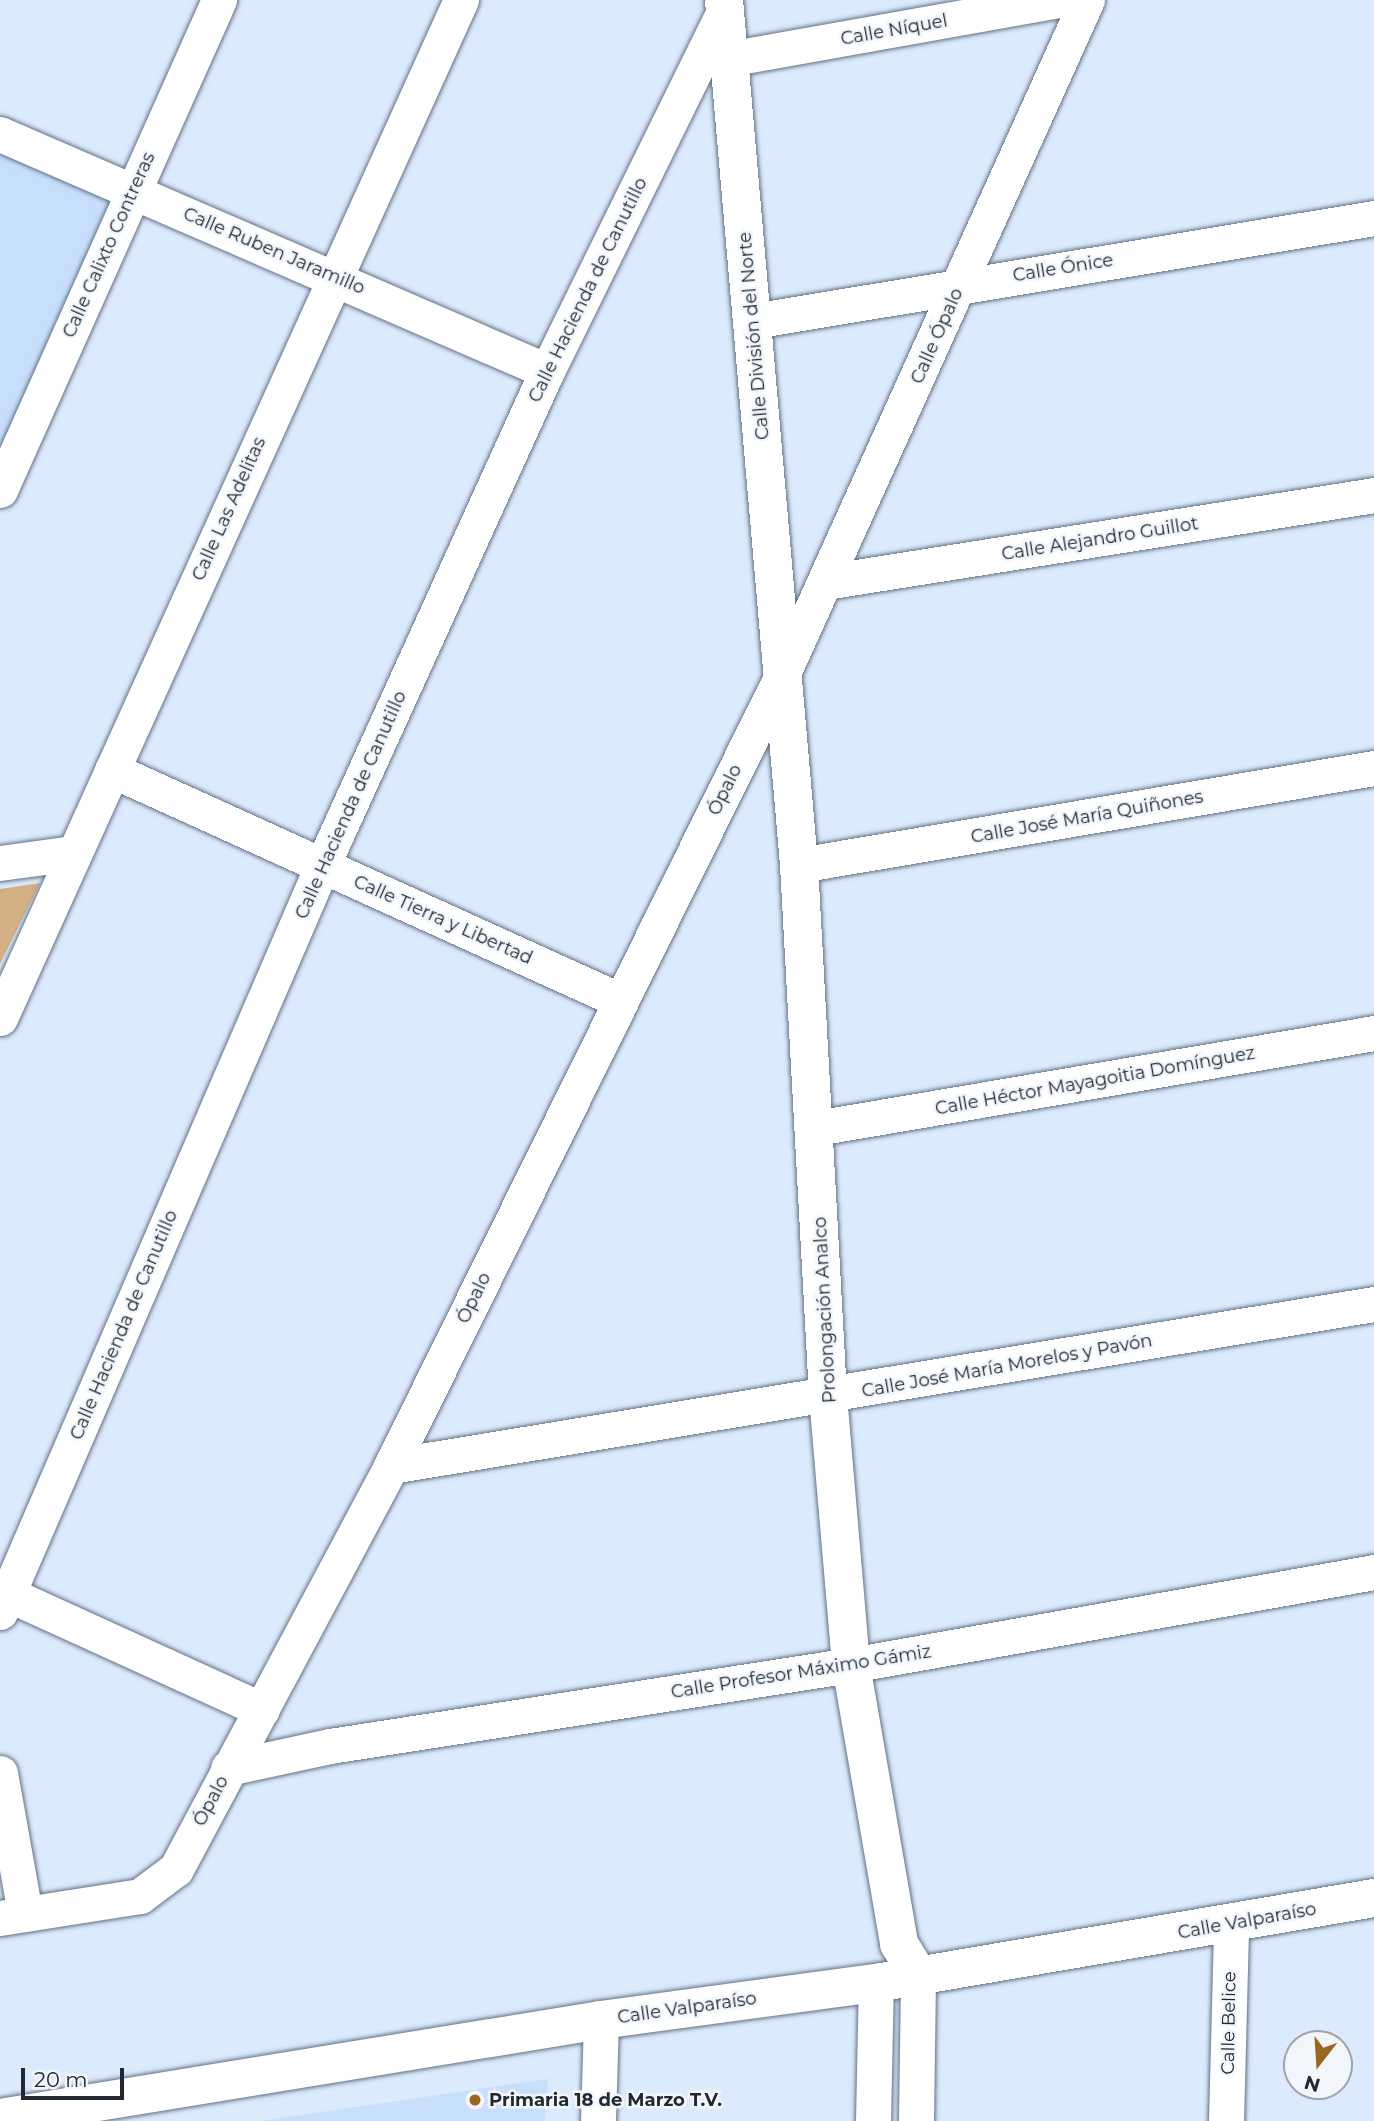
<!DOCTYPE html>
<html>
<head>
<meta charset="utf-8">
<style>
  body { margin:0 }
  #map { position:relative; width:1374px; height:2121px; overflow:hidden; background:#dbeafc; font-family:Montserrat,sans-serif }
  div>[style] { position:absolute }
  .built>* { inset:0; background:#c7dffb }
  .green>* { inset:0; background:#d6b085 }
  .roads { filter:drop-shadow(0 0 2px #617185) drop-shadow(0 0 2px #617185) }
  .minor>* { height:35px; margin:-17.5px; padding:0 17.5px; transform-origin:17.5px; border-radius:17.5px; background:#fff }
  .tertiary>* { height:38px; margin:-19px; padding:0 19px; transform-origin:19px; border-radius:19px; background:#fff }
  .dots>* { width:19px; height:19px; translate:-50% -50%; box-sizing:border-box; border:4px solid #f2f6fb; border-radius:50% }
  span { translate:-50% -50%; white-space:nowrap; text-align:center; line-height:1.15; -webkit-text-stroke:5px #f2f6fb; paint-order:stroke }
  .street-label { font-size:18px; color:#212831 }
  .poi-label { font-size:18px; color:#212831; font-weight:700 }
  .left { translate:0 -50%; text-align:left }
  .north { position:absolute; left:1283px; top:2030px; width:70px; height:70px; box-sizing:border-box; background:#f2f6fb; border:2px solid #9ea4aa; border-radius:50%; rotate:197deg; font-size:19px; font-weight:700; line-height:28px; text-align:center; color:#212831 }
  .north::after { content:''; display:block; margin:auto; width:24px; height:32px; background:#9b671d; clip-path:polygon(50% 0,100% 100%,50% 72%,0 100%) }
  .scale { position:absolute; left:21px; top:2068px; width:103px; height:32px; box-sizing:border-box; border:4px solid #212831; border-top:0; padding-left:9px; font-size:21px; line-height:24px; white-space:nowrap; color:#212831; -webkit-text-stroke:5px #f2f6fb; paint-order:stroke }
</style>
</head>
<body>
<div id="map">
  <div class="built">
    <i style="clip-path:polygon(0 150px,116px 196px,0 451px)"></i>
    <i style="clip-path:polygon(548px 2079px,545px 2121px,260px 2121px)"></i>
  </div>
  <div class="green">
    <i style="clip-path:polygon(40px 883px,0 964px,0 889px)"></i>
  </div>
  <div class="roads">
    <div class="minor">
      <i style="left:728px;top:59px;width:337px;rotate:-10.1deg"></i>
      <i style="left:0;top:134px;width:596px;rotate:23.43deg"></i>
      <i style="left:753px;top:321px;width:629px;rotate:-9.42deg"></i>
      <i style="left:0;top:490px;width:537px;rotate:-65.92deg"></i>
      <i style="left:825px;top:582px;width:556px;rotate:-9deg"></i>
      <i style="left:112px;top:770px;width:559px;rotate:24.41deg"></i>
      <i style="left:0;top:863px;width:75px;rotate:-7.7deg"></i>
      <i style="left:799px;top:865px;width:583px;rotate:-9.58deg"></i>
      <i style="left:0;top:1018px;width:1118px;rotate:-65.64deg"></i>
      <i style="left:816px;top:1128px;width:566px;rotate:-9.66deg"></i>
      <i style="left:391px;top:1466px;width:996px;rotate:-9.36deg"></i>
      <i style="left:8px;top:1594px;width:279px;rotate:24.5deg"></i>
      <i style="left:0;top:1612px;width:813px;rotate:-66.65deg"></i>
      <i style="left:322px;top:866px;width:544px;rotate:-65.56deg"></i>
      <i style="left:547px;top:371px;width:403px;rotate:-63.8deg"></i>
      <i style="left:228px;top:1768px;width:104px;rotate:-12.2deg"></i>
      <i style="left:330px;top:1746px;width:527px;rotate:-8.84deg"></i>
      <i style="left:851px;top:1665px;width:531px;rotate:-10.08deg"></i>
      <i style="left:0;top:1773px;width:143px;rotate:79.9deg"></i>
      <i style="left:0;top:1918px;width:142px;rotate:-8.9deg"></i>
      <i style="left:140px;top:1896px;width:45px;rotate:-36.9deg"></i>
      <i style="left:176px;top:1869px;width:457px;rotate:-61.9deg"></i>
      <i style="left:391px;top:1466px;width:887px;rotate:-63.69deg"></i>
      <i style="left:784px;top:671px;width:736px;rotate:-65.7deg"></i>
      <i style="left:598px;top:2121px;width:101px;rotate:-88.3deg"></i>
      <i style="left:873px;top:2121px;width:138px;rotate:-88.8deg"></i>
      <i style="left:916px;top:2121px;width:146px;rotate:-89.2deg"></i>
      <i style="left:1226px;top:2121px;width:196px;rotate:-88.5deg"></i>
    </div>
    <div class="tertiary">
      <i style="left:724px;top:0;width:868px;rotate:85.04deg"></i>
      <i style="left:799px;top:865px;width:532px;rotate:86.87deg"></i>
      <i style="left:828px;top:1396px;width:270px;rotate:85.1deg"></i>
      <i style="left:851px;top:1665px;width:283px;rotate:80.2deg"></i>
      <i style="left:899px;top:1944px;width:36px;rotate:58deg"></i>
      <i style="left:0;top:2118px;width:609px;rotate:-9.26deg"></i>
      <i style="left:601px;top:2020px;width:277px;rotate:-7.7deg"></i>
      <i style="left:876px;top:1983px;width:505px;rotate:-9.69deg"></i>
    </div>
  </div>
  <div class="dots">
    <i style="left:475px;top:2100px;background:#9b671d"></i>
  </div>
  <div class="street-label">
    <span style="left:894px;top:30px;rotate:-10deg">Calle Níquel</span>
    <span style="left:109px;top:245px;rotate:-66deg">Calle Calixto Contreras</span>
    <span style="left:274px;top:251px;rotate:23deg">Calle Ruben Jaramillo</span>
    <span style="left:1063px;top:268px;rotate:-9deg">Calle Ónice</span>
    <span style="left:588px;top:290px;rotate:-64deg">Calle Hacienda de Canutillo</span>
    <span style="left:754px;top:336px;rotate:-95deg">Calle División del Norte</span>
    <span style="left:937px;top:336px;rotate:-66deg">Calle Ópalo</span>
    <span style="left:229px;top:509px;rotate:-66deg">Calle Las Adelitas</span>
    <span style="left:1100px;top:539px;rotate:-9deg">Calle Alejandro Guillot</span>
    <span style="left:725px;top:790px;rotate:-64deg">Ópalo</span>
    <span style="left:351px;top:805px;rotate:-66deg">Calle Hacienda de Canutillo</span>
    <span style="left:1087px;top:817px;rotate:-10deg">Calle José María Quiñones</span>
    <span style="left:443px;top:920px;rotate:24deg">Calle Tierra y Libertad</span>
    <span style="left:1095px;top:1081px;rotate:-10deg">Calle Héctor Mayagoitia Domínguez</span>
    <span style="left:474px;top:1298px;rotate:-64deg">Ópalo</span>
    <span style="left:825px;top:1310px;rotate:-93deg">Prolongación Analco</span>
    <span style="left:124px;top:1325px;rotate:-67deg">Calle Hacienda de Canutillo</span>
    <span style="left:1007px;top:1366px;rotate:-10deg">Calle José María Morelos y Pavón</span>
    <span style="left:801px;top:1672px;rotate:-9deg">Calle Profesor Máximo Gámiz</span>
    <span style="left:211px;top:1801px;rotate:-62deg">Ópalo</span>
    <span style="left:1247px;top:1921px;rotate:-10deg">Calle Valparaíso</span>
    <span style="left:687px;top:2008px;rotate:-8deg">Calle Valparaíso</span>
    <span style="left:1229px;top:2023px;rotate:-89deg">Calle Belice</span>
  </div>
  <div class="poi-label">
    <span class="left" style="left:489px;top:2100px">Primaria 18 de Marzo T.V.</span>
  </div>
  <div class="north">N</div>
  <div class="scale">20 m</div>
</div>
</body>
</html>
